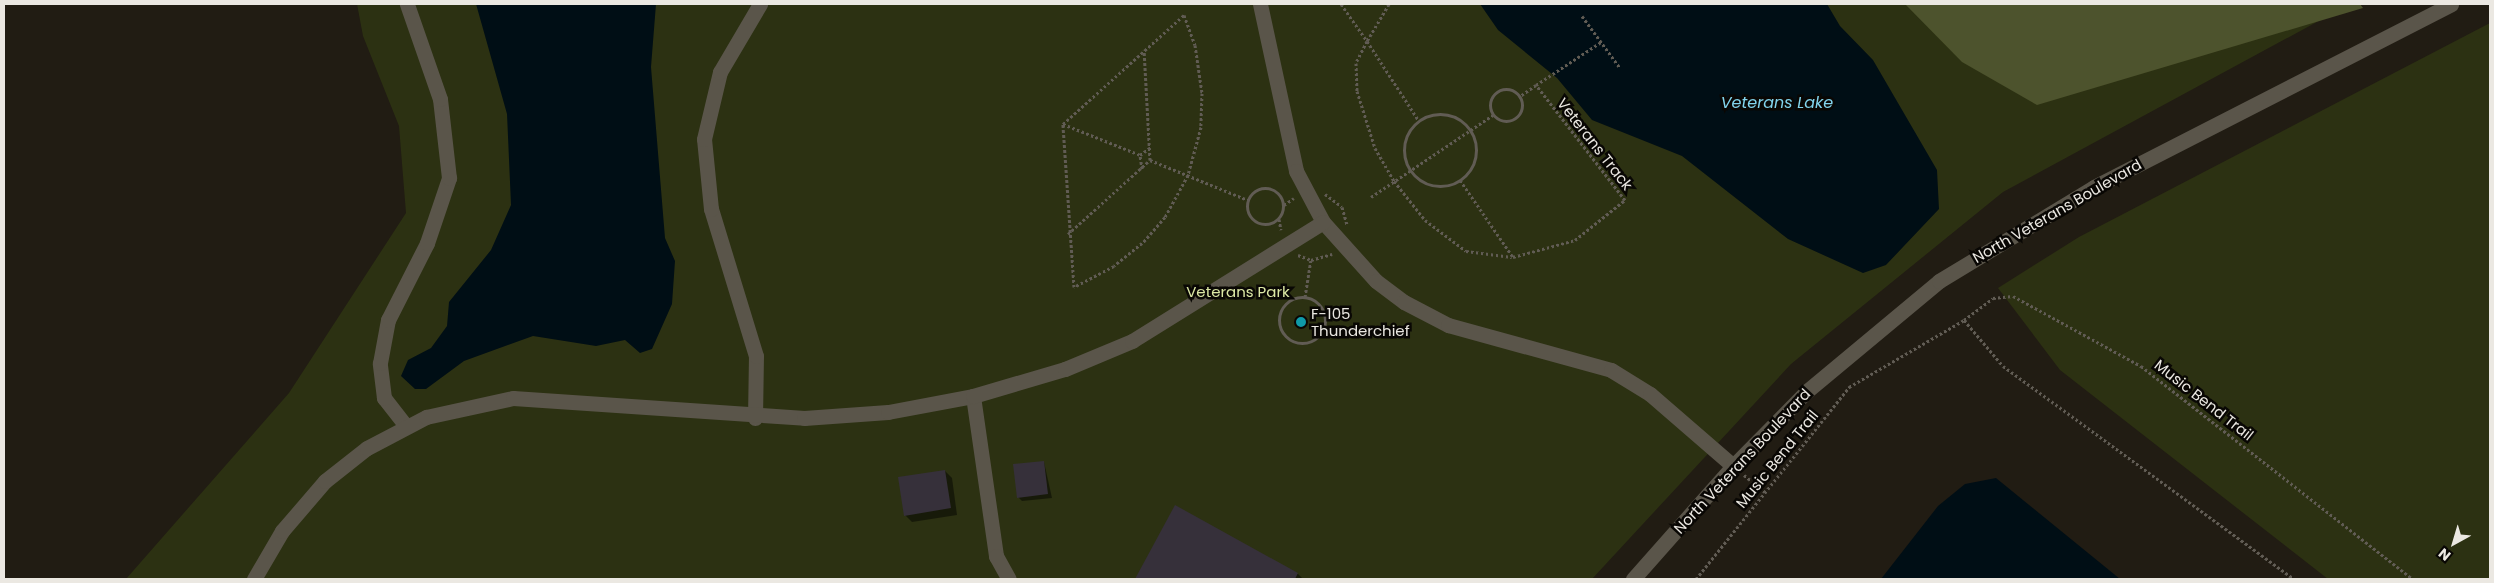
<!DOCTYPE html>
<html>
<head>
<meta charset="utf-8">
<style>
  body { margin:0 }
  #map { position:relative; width:2494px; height:583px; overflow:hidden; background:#211c13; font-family:Poppins,sans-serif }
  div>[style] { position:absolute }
  .green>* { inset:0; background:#2c3112 }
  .forest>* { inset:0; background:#4d532d }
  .water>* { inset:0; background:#000e15 }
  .shadow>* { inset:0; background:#0007 }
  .building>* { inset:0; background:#36303a }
  .path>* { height:3px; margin-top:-1.5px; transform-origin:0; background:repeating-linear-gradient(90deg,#615c54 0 2.5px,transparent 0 5px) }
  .path>.ring { margin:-1.5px; padding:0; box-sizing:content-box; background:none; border:3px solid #615c54; border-radius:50% }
  .minor>* { height:15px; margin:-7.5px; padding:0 7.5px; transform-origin:7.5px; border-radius:7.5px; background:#5a554a }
  .dots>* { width:14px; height:14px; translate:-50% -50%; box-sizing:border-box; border:2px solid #090704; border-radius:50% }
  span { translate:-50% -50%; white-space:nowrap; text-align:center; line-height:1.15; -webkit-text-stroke:5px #090704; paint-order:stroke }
  .street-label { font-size:15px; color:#ebe8e2 }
  .park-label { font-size:15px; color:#dce8a5 }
  .poi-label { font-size:15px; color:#ebe8e2 }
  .left { translate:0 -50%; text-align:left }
  .water-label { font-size:16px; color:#82d4ed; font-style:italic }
  .frame { position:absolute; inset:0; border:5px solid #ebe8e2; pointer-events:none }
  .north { position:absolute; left:2429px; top:518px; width:50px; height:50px; -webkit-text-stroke:4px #090704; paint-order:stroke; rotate:219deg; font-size:14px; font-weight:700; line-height:20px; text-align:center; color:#ebe8e2 }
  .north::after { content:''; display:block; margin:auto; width:18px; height:22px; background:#ebe8e2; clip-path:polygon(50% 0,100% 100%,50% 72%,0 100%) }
</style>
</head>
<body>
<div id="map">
  <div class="green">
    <i style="clip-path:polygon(357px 4px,2350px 4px,2003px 192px,1791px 364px,1592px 579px,126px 579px,289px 393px,406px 213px,399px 126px,363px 36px)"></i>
    <i style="clip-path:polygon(2490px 23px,2490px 579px,2328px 579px,2060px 370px,1998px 288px,2079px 237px)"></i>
  </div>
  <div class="forest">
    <i style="clip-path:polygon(1905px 4px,2360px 4px,2363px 8px,2037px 105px,1962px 62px)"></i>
  </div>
  <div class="water">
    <i style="clip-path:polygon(476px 4px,656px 4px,651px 67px,665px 238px,675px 261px,672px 304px,652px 349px,640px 353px,625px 340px,596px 346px,533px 336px,464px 361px,426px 389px,415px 389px,401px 376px,408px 360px,431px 348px,447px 326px,449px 302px,491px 250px,511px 205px,507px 114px)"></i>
    <i style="clip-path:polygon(1480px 4px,1827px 4px,1840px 26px,1873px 60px,1937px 170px,1939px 209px,1886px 265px,1863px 273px,1788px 239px,1682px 156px,1592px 120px,1557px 78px,1498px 30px)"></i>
    <i style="clip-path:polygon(1996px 478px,2120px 579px,1881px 579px,1938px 506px,1965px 484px)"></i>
  </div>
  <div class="shadow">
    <i style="clip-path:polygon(1044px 462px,1052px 498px,1022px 501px,1018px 497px)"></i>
    <i style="clip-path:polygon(945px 471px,952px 478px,957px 515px,912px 522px,905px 515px)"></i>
    <i style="clip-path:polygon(1176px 507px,1298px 574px,1303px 579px,1136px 579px)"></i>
  </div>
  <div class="building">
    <i style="clip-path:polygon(1044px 461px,1048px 494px,1017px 498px,1013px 464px)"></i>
    <i style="clip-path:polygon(945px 470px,951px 508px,904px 516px,898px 477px)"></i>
    <i style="clip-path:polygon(1175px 505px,1298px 573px,1295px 579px,1135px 579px)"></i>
  </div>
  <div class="path">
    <i style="left:1341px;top:4px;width:45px;rotate:54.9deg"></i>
    <i style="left:1367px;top:41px;width:25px;rotate:117deg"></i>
    <i style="left:1356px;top:63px;width:28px;rotate:88deg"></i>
    <i style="left:1357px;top:91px;width:60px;rotate:72.5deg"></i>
    <i style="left:1375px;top:148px;width:38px;rotate:60deg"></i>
    <i style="left:1394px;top:181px;width:50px;rotate:51.5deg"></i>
    <i style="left:1425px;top:220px;width:51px;rotate:37.1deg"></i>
    <i style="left:1466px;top:251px;width:46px;rotate:7.4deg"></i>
    <i style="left:1389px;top:4px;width:43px;rotate:120.7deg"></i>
    <i style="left:1367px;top:41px;width:95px;rotate:57deg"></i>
    <i style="left:1184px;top:15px;width:32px;rotate:70deg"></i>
    <i style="left:1195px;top:45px;width:49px;rotate:81.7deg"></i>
    <i style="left:1202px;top:93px;width:34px;rotate:92deg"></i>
    <i style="left:1201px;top:127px;width:50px;rotate:105.2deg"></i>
    <i style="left:1188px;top:175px;width:48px;rotate:118.7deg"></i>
    <i style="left:1165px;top:217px;width:35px;rotate:131deg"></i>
    <i style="left:1142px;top:243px;width:36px;rotate:141deg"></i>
    <i style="left:1114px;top:266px;width:45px;rotate:152.3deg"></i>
    <i style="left:1074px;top:287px;width:163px;rotate:-93.9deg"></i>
    <i style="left:1063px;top:124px;width:163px;rotate:-42deg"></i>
    <i style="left:1582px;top:16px;width:64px;rotate:53.8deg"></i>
    <i style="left:1536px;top:85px;width:78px;rotate:-33.5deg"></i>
    <i class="ring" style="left:1490px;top:89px;width:29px;height:29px"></i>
    <i class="ring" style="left:1404px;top:114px;width:69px;height:69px"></i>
    <i style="left:1063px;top:124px;width:83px;rotate:21.9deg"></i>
    <i style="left:1150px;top:160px;width:106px;rotate:22.2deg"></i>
    <i style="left:1142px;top:169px;width:14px;rotate:-98deg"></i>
    <i style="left:1140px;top:155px;width:14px;rotate:-36deg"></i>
    <i style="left:1460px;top:180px;width:93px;rotate:55.5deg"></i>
    <i style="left:1513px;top:257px;width:64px;rotate:-15.3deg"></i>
    <i style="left:1575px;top:240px;width:64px;rotate:-38.7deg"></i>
    <i style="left:1625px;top:200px;width:145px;rotate:-127.7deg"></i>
    <i style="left:1536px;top:85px;width:21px;rotate:145deg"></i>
    <i class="ring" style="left:1247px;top:188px;width:33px;height:33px"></i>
    <i style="left:1325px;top:194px;width:21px;rotate:37deg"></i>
    <i style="left:1342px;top:207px;width:19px;rotate:74deg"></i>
    <i style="left:1371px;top:197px;width:147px;rotate:-33.9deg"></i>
    <i style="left:1284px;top:205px;width:12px;rotate:-35deg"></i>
    <i style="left:1279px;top:219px;width:11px;rotate:80deg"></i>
    <i style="left:1068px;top:234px;width:110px;rotate:-42.1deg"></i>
    <i style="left:1150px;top:160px;width:110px;rotate:-93.1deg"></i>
    <i style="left:1298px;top:255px;width:14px;rotate:21deg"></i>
    <i style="left:1311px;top:260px;width:22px;rotate:-16deg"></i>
    <i style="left:1305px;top:297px;width:37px;rotate:-81deg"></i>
    <i class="ring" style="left:1279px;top:297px;width:43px;height:43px"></i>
    <i style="left:1964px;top:320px;width:36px;rotate:-37deg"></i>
    <i style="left:1993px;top:298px;width:20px;rotate:-6deg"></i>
    <i style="left:2013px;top:296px;width:146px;rotate:28.7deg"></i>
    <i style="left:2141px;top:366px;width:345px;rotate:38.1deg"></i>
    <i style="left:1744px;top:475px;width:27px;rotate:39deg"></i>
    <i style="left:1696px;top:579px;width:246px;rotate:-51.4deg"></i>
    <i style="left:1849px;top:387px;width:133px;rotate:-30.2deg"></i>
    <i style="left:1964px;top:320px;width:60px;rotate:49.7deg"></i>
    <i style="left:2003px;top:366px;width:361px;rotate:36.2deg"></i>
  </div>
  <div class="minor">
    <i style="left:1260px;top:4px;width:171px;rotate:77.8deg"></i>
    <i style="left:1296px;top:171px;width:58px;rotate:62.1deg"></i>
    <i style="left:1323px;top:222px;width:79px;rotate:48.1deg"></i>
    <i style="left:1376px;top:281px;width:35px;rotate:37deg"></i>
    <i style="left:1404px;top:302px;width:50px;rotate:27.6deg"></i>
    <i style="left:1448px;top:325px;width:169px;rotate:15.4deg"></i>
    <i style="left:1611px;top:370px;width:46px;rotate:31.6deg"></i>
    <i style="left:1650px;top:394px;width:110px;rotate:40.9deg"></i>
    <i style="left:973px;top:396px;width:162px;rotate:81.8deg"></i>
    <i style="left:996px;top:556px;width:26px;rotate:61deg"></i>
    <i style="left:755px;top:418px;width:62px;rotate:-89.1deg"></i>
    <i style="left:756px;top:356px;width:154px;rotate:-107deg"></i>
    <i style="left:711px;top:209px;width:70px;rotate:-95.7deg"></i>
    <i style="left:704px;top:139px;width:69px;rotate:-76.6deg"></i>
    <i style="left:720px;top:72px;width:79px;rotate:-59.5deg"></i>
    <i style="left:406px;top:426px;width:36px;rotate:-128deg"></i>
    <i style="left:384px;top:398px;width:35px;rotate:-97deg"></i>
    <i style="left:380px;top:363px;width:44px;rotate:-79.5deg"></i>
    <i style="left:388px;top:320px;width:86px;rotate:-63.1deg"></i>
    <i style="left:427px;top:243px;width:69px;rotate:-71.3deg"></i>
    <i style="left:449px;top:178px;width:80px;rotate:-96.5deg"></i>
    <i style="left:440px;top:99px;width:101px;rotate:-109.2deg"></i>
    <i style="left:254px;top:579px;width:56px;rotate:-59.7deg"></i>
    <i style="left:282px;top:531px;width:66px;rotate:-49.3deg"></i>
    <i style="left:325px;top:481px;width:53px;rotate:-38.2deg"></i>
    <i style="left:367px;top:448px;width:67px;rotate:-27.7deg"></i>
    <i style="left:426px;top:417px;width:89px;rotate:-12.3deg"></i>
    <i style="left:513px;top:398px;width:292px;rotate:3.9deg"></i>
    <i style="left:804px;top:418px;width:84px;rotate:-4.1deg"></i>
    <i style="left:888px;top:412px;width:86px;rotate:-10.7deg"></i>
    <i style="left:973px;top:396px;width:96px;rotate:-16.4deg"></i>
    <i style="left:1065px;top:369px;width:73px;rotate:-22.7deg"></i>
    <i style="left:1132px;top:341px;width:225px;rotate:-31.9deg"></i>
    <i style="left:1633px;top:579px;width:151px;rotate:-48.5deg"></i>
    <i style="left:1733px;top:466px;width:105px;rotate:-45.4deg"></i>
    <i style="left:1807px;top:391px;width:172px;rotate:-39.8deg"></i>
    <i style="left:1939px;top:281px;width:181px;rotate:-31.2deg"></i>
    <i style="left:2094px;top:187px;width:401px;rotate:-27.1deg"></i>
  </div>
  <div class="dots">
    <i style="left:1301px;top:322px;background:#0f9aa8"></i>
  </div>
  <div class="street-label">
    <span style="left:1595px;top:144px;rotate:52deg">Veterans Track</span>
    <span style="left:2057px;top:211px;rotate:-30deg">North Veterans Boulevard</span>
    <span style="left:2204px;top:400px;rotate:38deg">Music Bend Trail</span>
    <span style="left:1777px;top:459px;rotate:-51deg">Music Bend Trail</span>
    <span style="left:1742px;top:461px;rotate:-47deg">North Veterans Boulevard</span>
  </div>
  <div class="park-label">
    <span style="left:1238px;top:292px">Veterans Park</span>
  </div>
  <div class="poi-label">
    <span class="left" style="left:1311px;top:322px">F-105<br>Thunderchief</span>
  </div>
  <div class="water-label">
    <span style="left:1777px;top:103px">Veterans Lake</span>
  </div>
  <div class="frame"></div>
  <div class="north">N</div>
</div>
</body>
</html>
